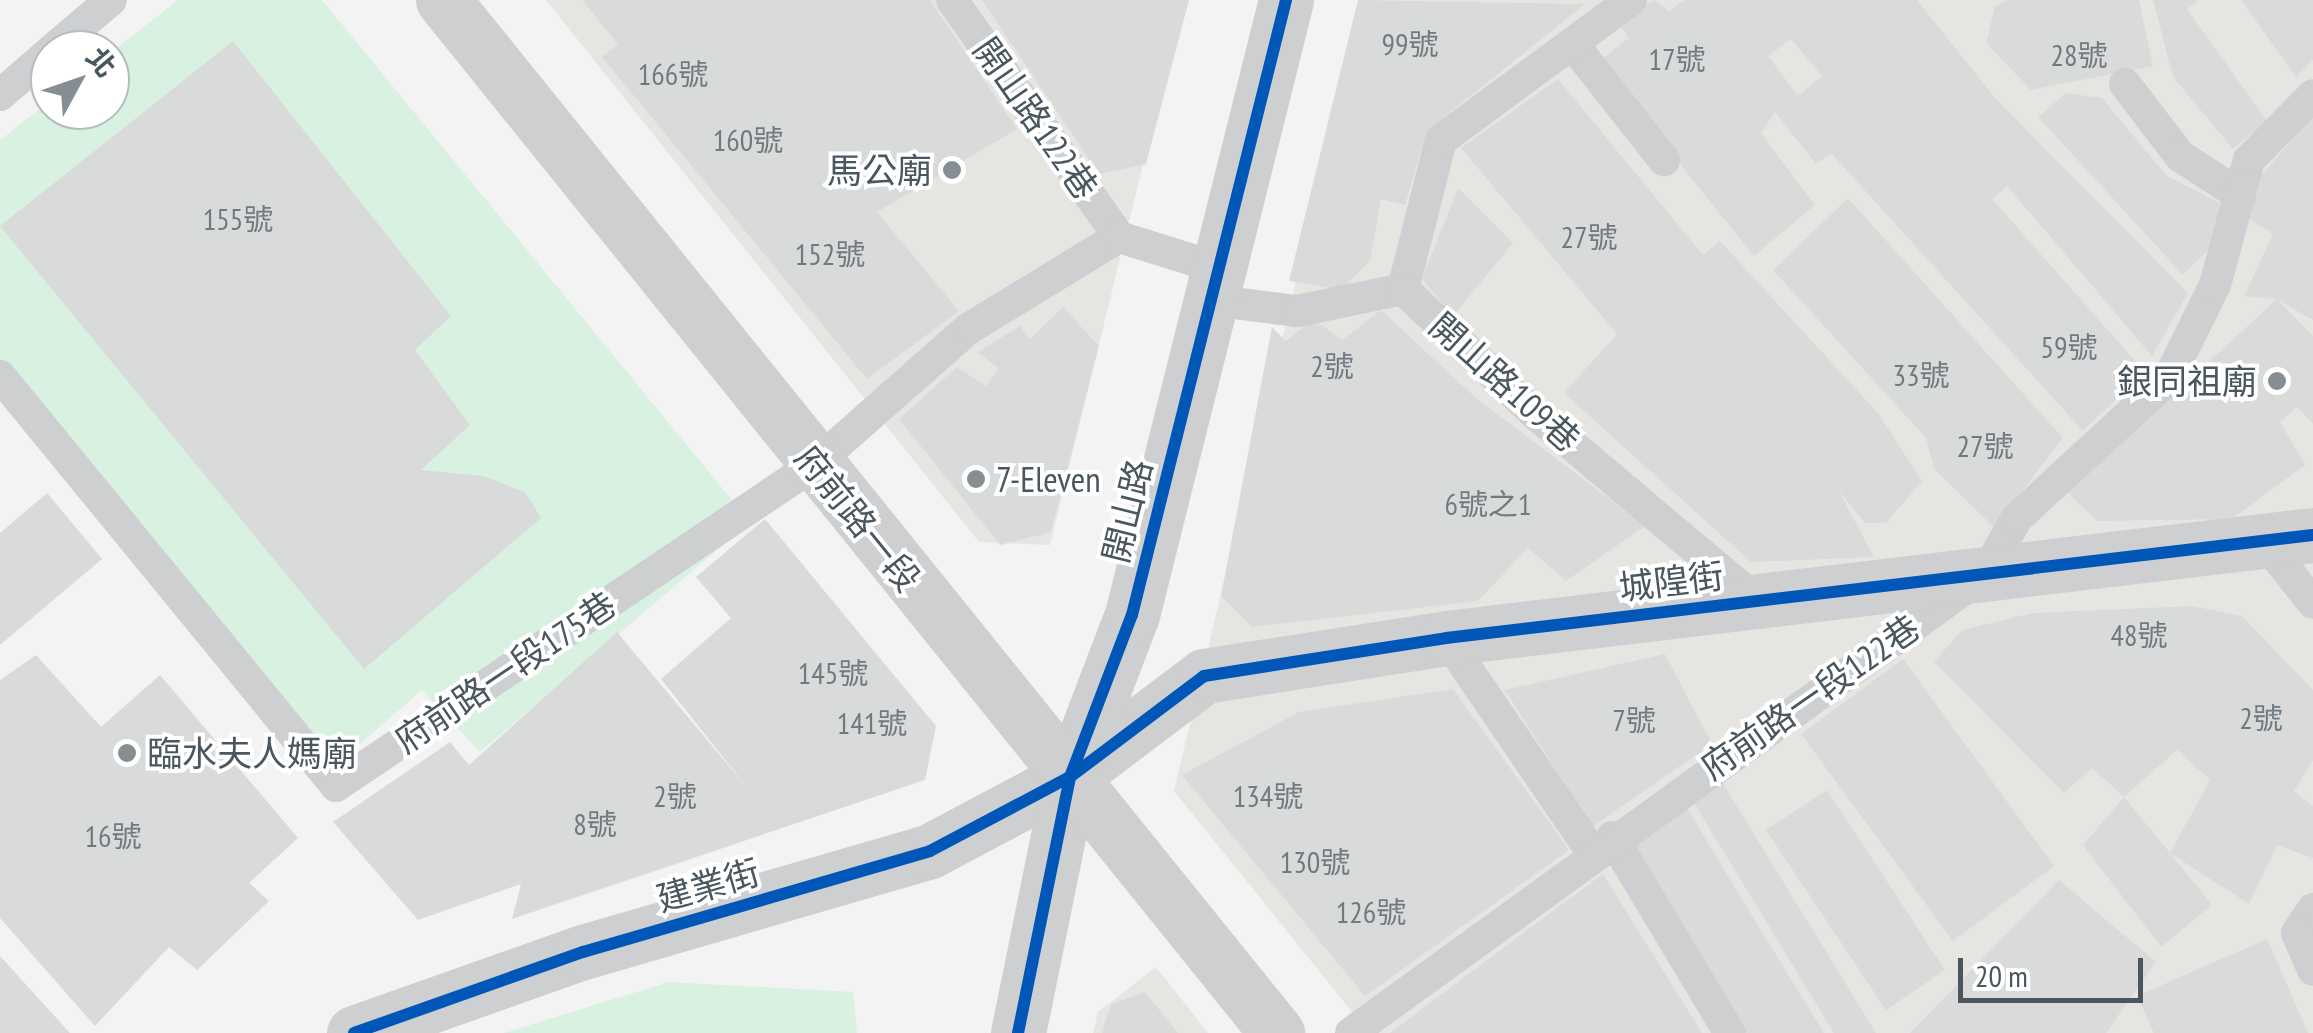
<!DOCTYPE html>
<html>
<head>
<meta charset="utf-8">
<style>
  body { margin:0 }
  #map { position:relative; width:2313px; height:1033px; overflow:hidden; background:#f3f3f3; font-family:"PT Sans Narrow","Noto Sans TC",sans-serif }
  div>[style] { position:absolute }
  .commercial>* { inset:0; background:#e7e5e2 }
  .green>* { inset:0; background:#d9f1e1 }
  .building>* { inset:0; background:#d9dbdb }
  .lane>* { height:32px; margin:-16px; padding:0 16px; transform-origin:16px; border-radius:16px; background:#cdcfd1 }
  .street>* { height:55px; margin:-27.5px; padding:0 27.5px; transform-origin:27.5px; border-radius:27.5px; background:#cdcfd1 }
  .secondary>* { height:55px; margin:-27.5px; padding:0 27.5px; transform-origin:27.5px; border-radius:27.5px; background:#cdcfd1 }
  .cycleway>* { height:12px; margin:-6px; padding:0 6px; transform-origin:6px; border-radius:6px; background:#0057b8 }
  .dots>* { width:28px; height:28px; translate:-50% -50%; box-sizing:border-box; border:5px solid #fff; border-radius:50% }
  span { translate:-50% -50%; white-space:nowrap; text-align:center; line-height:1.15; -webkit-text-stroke:8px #fff; paint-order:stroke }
  .number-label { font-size:30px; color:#6f797f }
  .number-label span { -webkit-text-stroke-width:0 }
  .street-label { font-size:35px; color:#4a575f }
  .poi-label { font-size:35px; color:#4a575f }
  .right { translate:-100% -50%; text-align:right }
  .left { translate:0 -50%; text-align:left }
  .north { position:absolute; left:30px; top:30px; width:100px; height:100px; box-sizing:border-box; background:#fff; border:2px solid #b7bcbf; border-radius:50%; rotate:50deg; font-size:28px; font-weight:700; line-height:40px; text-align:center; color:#4a575f }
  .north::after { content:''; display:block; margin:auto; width:35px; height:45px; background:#858e93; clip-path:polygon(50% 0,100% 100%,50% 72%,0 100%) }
  .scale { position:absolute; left:1958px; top:958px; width:185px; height:45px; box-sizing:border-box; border:5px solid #4a575f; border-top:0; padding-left:12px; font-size:30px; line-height:35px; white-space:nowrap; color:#4a575f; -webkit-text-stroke:8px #fff; paint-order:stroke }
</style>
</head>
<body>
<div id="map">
  <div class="commercial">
    <i style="clip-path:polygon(546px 0,1183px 0,1050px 545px,979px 542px)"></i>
    <i style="clip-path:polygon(1363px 0,2313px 0,2313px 1033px,1369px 1033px,1174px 791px)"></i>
    <i style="clip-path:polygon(1156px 967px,1208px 1033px,1093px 1033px,1098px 1012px)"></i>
  </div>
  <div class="green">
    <i style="clip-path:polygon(178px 0,322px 0,750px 522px,480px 752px,422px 690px,328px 772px,0 376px,0 140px,50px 101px,50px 110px,110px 110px,110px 53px)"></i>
    <i style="clip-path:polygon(669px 982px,853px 992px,857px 1033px,504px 1033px)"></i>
  </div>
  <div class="building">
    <i style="clip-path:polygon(582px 0,930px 0,1017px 129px,877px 212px,959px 311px,867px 379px,602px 57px,618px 44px)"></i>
    <i style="clip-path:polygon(982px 0,1189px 0,1146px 164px,1099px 174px)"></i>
    <i style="clip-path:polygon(1358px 0,1585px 4px,1427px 131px,1405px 205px,1381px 199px,1370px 261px,1341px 290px,1289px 281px)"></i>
    <i style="clip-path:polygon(evenodd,1654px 0,1669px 11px,1684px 0,1917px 0,1995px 98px,2188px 293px,2152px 356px,2007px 186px,1992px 199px,2145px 372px,2083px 431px,1831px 153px,1816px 164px,1775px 112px,1761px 133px,1815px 205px,1754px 256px,1598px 62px,1629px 38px,1620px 25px,1654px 0,1791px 39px,1822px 76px,1798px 96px,1768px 56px,1791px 39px)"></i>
    <i style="clip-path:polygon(2009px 0,2139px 0,2153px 66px,2031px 90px,1986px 43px,1995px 6px)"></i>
    <i style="clip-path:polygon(2153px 0,2198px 0,2187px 9px,2267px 121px,2233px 149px,2173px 77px)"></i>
    <i style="clip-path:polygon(2241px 0,2313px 0,2313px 60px,2296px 77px)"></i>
    <i style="clip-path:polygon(233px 41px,451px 316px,415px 350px,470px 425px,421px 470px,483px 476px,525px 492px,541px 518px,364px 669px,0 226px)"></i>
    <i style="clip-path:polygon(1558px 79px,1703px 255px,1720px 241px,1878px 413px,1922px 481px,1886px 523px,1865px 523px,1839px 491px,1874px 557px,1751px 562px,1564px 393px,1617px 334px,1461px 148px)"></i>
    <i style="clip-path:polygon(2066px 93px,2102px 98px,2167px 176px,2220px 203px,2214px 244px,2183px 275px,2038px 117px)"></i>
    <i style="clip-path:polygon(2313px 115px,2313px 320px,2277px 299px,2313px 336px,2313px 424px,2297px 407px,2280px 422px,2305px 465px,2232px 519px,2097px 521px,2067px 492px,2277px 299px,2244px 296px,2273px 234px,2249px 218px,2260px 177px)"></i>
    <i style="clip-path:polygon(1458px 188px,1513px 243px,1453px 316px,1422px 279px)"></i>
    <i style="clip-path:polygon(1848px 198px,2063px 438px,1994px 527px,1934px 469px,1926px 438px,1773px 270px)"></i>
    <i style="clip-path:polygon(1063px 307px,1099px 346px,1051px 532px,1000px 545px,899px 419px,957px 367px,986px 386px,999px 369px,978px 352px,1020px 326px,1030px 339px)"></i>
    <i style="clip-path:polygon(1381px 310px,1476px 398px,1645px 526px,1566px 581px,1528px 548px,1478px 601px,1252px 627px,1221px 596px,1272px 327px,1286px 341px,1313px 319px,1342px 340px)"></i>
    <i style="clip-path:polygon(47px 493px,102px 559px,0 645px,0 533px)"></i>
    <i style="clip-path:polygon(765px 519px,936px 726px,925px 780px,512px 919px,521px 884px,418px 920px,333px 822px,450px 742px,469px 765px,617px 632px,749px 790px,661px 679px,731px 618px,696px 577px)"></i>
    <i style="clip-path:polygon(2192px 606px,2242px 616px,2313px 690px,2313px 760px,2294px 791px,2313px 806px,2313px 858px,2277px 845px,2249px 904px,2170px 853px,2212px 905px,2161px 947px,2083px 845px,2124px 797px,2170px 853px,2210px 780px,2177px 750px,2124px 797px,2092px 768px,2064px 793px,1934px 662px,1962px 630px,2033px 613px)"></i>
    <i style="clip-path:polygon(1665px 654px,1712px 744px,1592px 827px,1505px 690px)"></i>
    <i style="clip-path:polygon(36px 655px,101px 727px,160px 675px,298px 838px,249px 883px,269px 901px,197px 970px,169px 947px,95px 1026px,0 918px,0 680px)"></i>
    <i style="clip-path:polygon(1903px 659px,2054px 866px,1953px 941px,1801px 734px)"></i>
    <i style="clip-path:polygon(1453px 689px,1569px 850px,1365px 996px,1182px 775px,1299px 712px)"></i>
    <i style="clip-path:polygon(1719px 777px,1876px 1033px,1834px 1033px,1689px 795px)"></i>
    <i style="clip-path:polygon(1827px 790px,1945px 970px,1886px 1010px,1766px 830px)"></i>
    <i style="clip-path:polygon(1683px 801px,1726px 873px,1824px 1033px,1730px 1033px,1614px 842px)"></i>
    <i style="clip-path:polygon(1603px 874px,1702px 1033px,1390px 1033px,1546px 916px)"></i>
    <i style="clip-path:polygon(2059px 880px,2156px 962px,2106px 1033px,1910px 1033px)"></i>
    <i style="clip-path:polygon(2267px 939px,2308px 1033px,2154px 1033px,2137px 996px)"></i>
    <i style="clip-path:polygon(0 956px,70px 1033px,0 1033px)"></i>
    <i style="clip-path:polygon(1145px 992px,1178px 1033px,1102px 1033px,1111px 1004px)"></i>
  </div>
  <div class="lane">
    <i style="left:952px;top:0;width:290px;rotate:54.8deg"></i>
    <i style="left:1575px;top:47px;width:144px;rotate:51.8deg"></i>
    <i style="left:52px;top:50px;width:77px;rotate:-40.3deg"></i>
    <i style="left:2125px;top:84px;width:91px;rotate:52.6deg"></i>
    <i style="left:2180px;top:156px;width:72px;rotate:33deg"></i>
    <i style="left:0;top:95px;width:66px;rotate:-40.7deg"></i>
    <i style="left:1403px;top:289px;width:154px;rotate:-75.7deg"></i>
    <i style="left:1441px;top:140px;width:236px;rotate:-36.4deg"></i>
    <i style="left:1210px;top:300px;width:88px;rotate:7.2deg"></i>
    <i style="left:1297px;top:311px;width:108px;rotate:-11.7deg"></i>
    <i style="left:1403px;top:289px;width:180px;rotate:43.4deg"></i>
    <i style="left:1534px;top:413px;width:292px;rotate:40.1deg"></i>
    <i style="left:0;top:376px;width:530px;rotate:50.66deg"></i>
    <i style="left:336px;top:786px;width:577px;rotate:-33.91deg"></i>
    <i style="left:815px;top:464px;width:204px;rotate:-41.4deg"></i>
    <i style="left:968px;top:329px;width:177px;rotate:-31.4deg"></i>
    <i style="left:1119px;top:237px;width:104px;rotate:17.4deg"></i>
    <i style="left:2263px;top:540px;width:80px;rotate:51.6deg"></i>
    <i style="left:1446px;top:638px;width:259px;rotate:55.7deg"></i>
    <i style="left:1612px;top:837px;width:229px;rotate:59deg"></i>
    <i style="left:2313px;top:909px;width:29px;rotate:124deg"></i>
    <i style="left:2297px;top:933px;width:40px;rotate:66.6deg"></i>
    <i style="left:1351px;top:1033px;width:783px;rotate:-35.9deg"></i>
    <i style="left:1985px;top:574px;width:64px;rotate:-60.3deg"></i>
    <i style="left:2017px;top:518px;width:207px;rotate:-42.6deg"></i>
    <i style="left:2169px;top:378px;width:104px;rotate:-63.7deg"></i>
    <i style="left:2215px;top:285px;width:130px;rotate:-74.8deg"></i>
    <i style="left:2249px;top:160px;width:91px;rotate:-45.4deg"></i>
  </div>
  <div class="street">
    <i style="left:354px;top:1033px;width:243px;rotate:-19.5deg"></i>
    <i style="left:583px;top:952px;width:361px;rotate:-16.2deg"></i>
    <i style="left:930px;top:851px;width:158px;rotate:-27.9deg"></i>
    <i style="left:1070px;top:777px;width:168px;rotate:-37deg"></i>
    <i style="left:1204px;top:676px;width:245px;rotate:-8.9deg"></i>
    <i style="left:1446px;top:638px;width:873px;rotate:-6.78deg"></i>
    <i style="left:1018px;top:1033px;width:261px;rotate:-78.5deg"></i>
    <i style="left:1070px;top:777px;width:173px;rotate:-69.1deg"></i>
    <i style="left:1132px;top:615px;width:634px;rotate:-75.94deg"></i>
  </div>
  <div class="secondary">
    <i style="left:443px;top:0;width:1328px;rotate:51.08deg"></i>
  </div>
  <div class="cycleway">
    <i style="left:354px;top:1033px;width:243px;rotate:-19.5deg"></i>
    <i style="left:583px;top:952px;width:361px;rotate:-16.2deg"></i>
    <i style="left:930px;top:851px;width:158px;rotate:-27.9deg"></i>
    <i style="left:1070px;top:777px;width:168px;rotate:-37deg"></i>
    <i style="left:1204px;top:676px;width:245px;rotate:-8.9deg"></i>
    <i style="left:1446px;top:638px;width:873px;rotate:-6.78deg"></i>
    <i style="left:1018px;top:1033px;width:261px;rotate:-78.5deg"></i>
    <i style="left:1070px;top:777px;width:173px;rotate:-69.1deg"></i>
    <i style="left:1132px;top:615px;width:634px;rotate:-75.94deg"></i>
  </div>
  <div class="dots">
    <i style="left:952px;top:170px;background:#858e93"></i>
    <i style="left:2277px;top:381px;background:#858e93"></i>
    <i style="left:976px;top:479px;background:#858e93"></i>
    <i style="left:127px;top:753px;background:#858e93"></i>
  </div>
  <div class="number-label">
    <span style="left:1410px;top:44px">99號</span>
    <span style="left:2079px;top:55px">28號</span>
    <span style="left:1677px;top:59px">17號</span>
    <span style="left:673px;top:74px">166號</span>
    <span style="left:748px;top:140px">160號</span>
    <span style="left:238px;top:219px">155號</span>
    <span style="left:1589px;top:237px">27號</span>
    <span style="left:830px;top:254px">152號</span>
    <span style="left:2069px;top:347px">59號</span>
    <span style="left:1332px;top:366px">2號</span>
    <span style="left:1921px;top:375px">33號</span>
    <span style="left:1985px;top:446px">27號</span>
    <span style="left:1488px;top:504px">6號之1</span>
    <span style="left:2139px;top:635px">48號</span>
    <span style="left:833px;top:673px">145號</span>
    <span style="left:2261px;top:718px">2號</span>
    <span style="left:1634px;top:720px">7號</span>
    <span style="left:872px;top:723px">141號</span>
    <span style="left:675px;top:796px">2號</span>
    <span style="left:1268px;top:796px">134號</span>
    <span style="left:595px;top:824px">8號</span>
    <span style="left:113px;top:836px">16號</span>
    <span style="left:1315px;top:862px">130號</span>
    <span style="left:1371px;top:912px">126號</span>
  </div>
  <div class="street-label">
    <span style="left:1036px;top:118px;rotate:55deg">開山路122巷</span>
    <span style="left:1505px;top:382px;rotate:42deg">開山路109巷</span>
    <span style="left:1127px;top:511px;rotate:-76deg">開山路</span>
    <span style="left:858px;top:518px;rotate:51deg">府前路一段</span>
    <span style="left:1671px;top:581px;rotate:-7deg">城隍街</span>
    <span style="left:505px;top:672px;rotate:-34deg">府前路一段175巷</span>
    <span style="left:1810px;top:697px;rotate:-35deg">府前路一段122巷</span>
    <span style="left:708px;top:885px;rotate:-16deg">建業街</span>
  </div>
  <div class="poi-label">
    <span class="right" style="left:932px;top:170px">馬公廟</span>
    <span class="right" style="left:2257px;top:381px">銀同祖廟</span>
    <span class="left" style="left:996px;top:479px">7-Eleven</span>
    <span class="left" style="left:147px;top:753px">臨水夫人媽廟</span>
  </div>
  <div class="north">北</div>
  <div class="scale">20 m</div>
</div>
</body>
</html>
